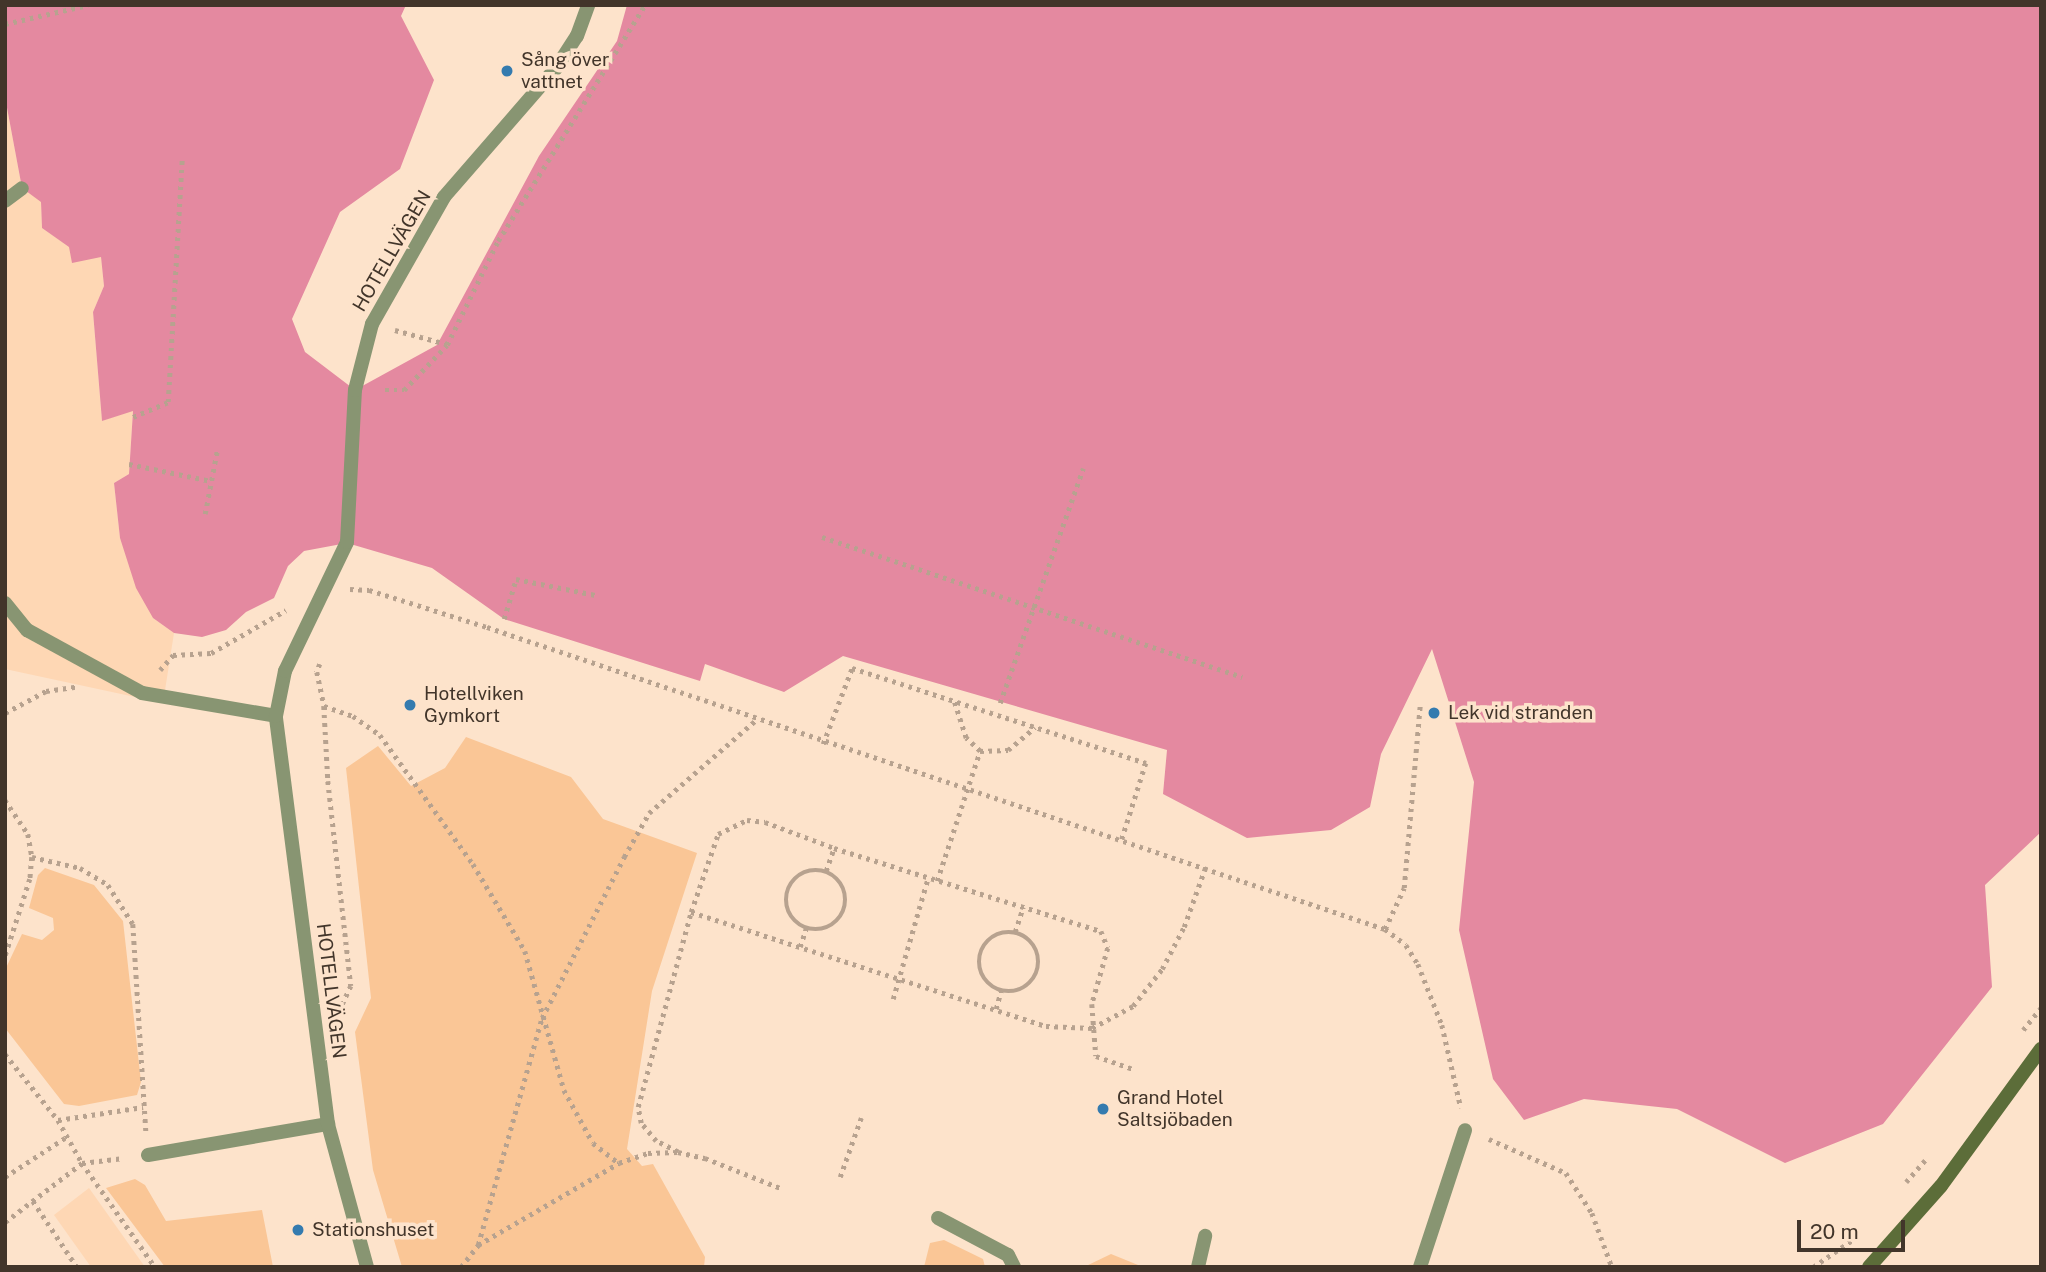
<!DOCTYPE html>
<html>
<head>
<meta charset="utf-8">
<style>
  body { margin:0 }
  #map { position:relative; width:2046px; height:1272px; overflow:hidden; background:#fde3cb; font-family:"Public Sans",sans-serif }
  div>[style] { position:absolute }
  .built>* { inset:0; background:#fed7b4 }
  .green>* { inset:0; background:#fac696 }
  .water>* { inset:0; background:#e489a0 }
  .path>* { height:4.5px; margin-top:-2.25px; transform-origin:0; background:repeating-linear-gradient(90deg,#b7a28f 0 3.5px,transparent 0 8.5px) }
  .path>.ring { margin:-2.25px; padding:0; box-sizing:content-box; background:none; border:4.5px solid #b7a28f; border-radius:50% }
  .lane>* { height:14px; margin:-7px; padding:0 7px; transform-origin:7px; border-radius:7px; background:#889572 }
  .street>* { height:14px; margin:-7px; padding:0 7px; transform-origin:7px; border-radius:7px; background:#889572 }
  .secondary>* { height:14px; margin:-7px; padding:0 7px; transform-origin:7px; border-radius:7px; background:#5c6d39 }
  .dots>* { width:19px; height:19px; translate:-50% -50%; box-sizing:border-box; border:4px solid #fde3cb; border-radius:50% }
  span { translate:-50% -50%; white-space:nowrap; text-align:center; line-height:1.15; -webkit-text-stroke:7px #fde3cb; paint-order:stroke }
  .poi-label { font-size:19px; color:#42352a }
  .left { translate:0 -50%; text-align:left }
  .street-label { font-size:19px; color:#42352a }
  .frame { position:absolute; inset:0; border:7px solid #42352a; pointer-events:none }
  .scale { position:absolute; left:1797px; top:1220px; width:108px; height:32px; box-sizing:border-box; border:4px solid #42352a; border-top:0; padding-left:9px; font-size:21px; line-height:24px; white-space:nowrap; color:#42352a; -webkit-text-stroke:5px #fde3cb; paint-order:stroke }
</style>
</head>
<body>
<div id="map">
  <div class="built">
    <i style="clip-path:polygon(5px 97px,22px 188px,41px 201px,42px 228px,70px 247px,101px 256px,104px 286px,93px 312px,102px 421px,133px 410px,129px 474px,114px 483px,120px 538px,153px 618px,174px 633px,163px 703px,5px 669px)"></i>
    <i style="clip-path:polygon(89px 1188px,145px 1267px,91px 1267px,54px 1215px)"></i>
  </div>
  <div class="green">
    <i style="clip-path:polygon(466px 737px,571px 777px,603px 819px,697px 853px,652px 991px,627px 1149px,642px 1166px,653px 1164px,705px 1257px,704px 1267px,402px 1267px,373px 1170px,355px 1032px,371px 998px,346px 768px,378px 746px,411px 786px,445px 768px)"></i>
    <i style="clip-path:polygon(45px 868px,94px 885px,123px 921px,141px 1082px,137px 1095px,79px 1106px,64px 1104px,5px 1028px,5px 970px,22px 934px,42px 940px,54px 930px,53px 918px,29px 908px,38px 875px)"></i>
    <i style="clip-path:polygon(135px 1179px,145px 1185px,166px 1221px,262px 1210px,273px 1267px,165px 1267px,106px 1188px)"></i>
    <i style="clip-path:polygon(944px 1240px,983px 1259px,985px 1267px,924px 1267px,930px 1243px)"></i>
    <i style="clip-path:polygon(1111px 1254px,1143px 1267px,1084px 1267px)"></i>
  </div>
  <div class="water">
    <i style="clip-path:polygon(5px 5px,406px 5px,401px 16px,434px 80px,400px 169px,340px 212px,292px 319px,305px 352px,355px 390px,437px 345px,539px 156px,617px 41px,627px 5px,2041px 5px,2041px 832px,1985px 885px,1992px 987px,1883px 1124px,1785px 1163px,1677px 1109px,1584px 1099px,1524px 1120px,1493px 1079px,1459px 930px,1474px 782px,1432px 649px,1381px 754px,1370px 807px,1331px 830px,1247px 838px,1163px 794px,1167px 750px,843px 656px,784px 692px,705px 664px,700px 681px,504px 619px,432px 568px,347px 543px,304px 551px,288px 566px,274px 598px,246px 612px,226px 630px,202px 637px,174px 633px,153px 618px,136px 588px,120px 538px,114px 483px,129px 474px,133px 411px,102px 421px,93px 312px,104px 286px,101px 257px,72px 263px,69px 247px,42px 228px,41px 202px,22px 188px,5px 97px)"></i>
  </div>
  <div class="path">
    <i style="left:5px;top:24px;width:85px;rotate:-12.9deg"></i>
    <i style="left:395px;top:330px;width:54px;rotate:15.1deg"></i>
    <i style="left:385px;top:390px;width:19px"></i>
    <i style="left:404px;top:390px;width:62px;rotate:-46.3deg"></i>
    <i style="left:447px;top:345px;width:116px;rotate:-63.9deg"></i>
    <i style="left:498px;top:241px;width:278px;rotate:-58.1deg"></i>
    <i style="left:133px;top:417px;width:38px;rotate:-23deg"></i>
    <i style="left:168px;top:402px;width:242px;rotate:-86.7deg"></i>
    <i style="left:129px;top:464px;width:84px;rotate:11.7deg"></i>
    <i style="left:205px;top:514px;width:64px;rotate:-79.2deg"></i>
    <i style="left:822px;top:537px;width:443px;rotate:18.4deg"></i>
    <i style="left:350px;top:589px;width:19px;rotate:3deg"></i>
    <i style="left:369px;top:590px;width:124px;rotate:17.4deg"></i>
    <i style="left:487px;top:627px;width:947px;rotate:18.59deg"></i>
    <i style="left:1385px;top:929px;width:26px;rotate:37deg"></i>
    <i style="left:1406px;top:945px;width:22px;rotate:58deg"></i>
    <i style="left:1418px;top:964px;width:66px;rotate:68.5deg"></i>
    <i style="left:1442px;top:1025px;width:85px;rotate:77.1deg"></i>
    <i style="left:504px;top:619px;width:42px;rotate:-73.3deg"></i>
    <i style="left:516px;top:579px;width:81px;rotate:11.4deg"></i>
    <i style="left:320px;top:664px;width:9px;rotate:111deg"></i>
    <i style="left:317px;top:672px;width:35px;rotate:78deg"></i>
    <i style="left:324px;top:706px;width:75px;rotate:86.9deg"></i>
    <i style="left:328px;top:781px;width:206px;rotate:83.6deg"></i>
    <i style="left:351px;top:986px;width:26px;rotate:115deg"></i>
    <i style="left:160px;top:670px;width:20px;rotate:-49deg"></i>
    <i style="left:173px;top:655px;width:38px;rotate:-3deg"></i>
    <i style="left:211px;top:653px;width:86px;rotate:-29.8deg"></i>
    <i style="left:1000px;top:703px;width:249px;rotate:-70.5deg"></i>
    <i style="left:324px;top:706px;width:31px;rotate:19deg"></i>
    <i style="left:353px;top:716px;width:33px;rotate:35deg"></i>
    <i style="left:380px;top:735px;width:159px;rotate:54.2deg"></i>
    <i style="left:473px;top:864px;width:101px;rotate:59.1deg"></i>
    <i style="left:525px;top:951px;width:144px;rotate:74.3deg"></i>
    <i style="left:564px;top:1090px;width:60px;rotate:61.3deg"></i>
    <i style="left:593px;top:1143px;width:33px;rotate:38deg"></i>
    <i style="left:5px;top:713px;width:47px;rotate:-28.2deg"></i>
    <i style="left:46px;top:691px;width:30px;rotate:-8deg"></i>
    <i style="left:823px;top:744px;width:81px;rotate:-69.1deg"></i>
    <i style="left:852px;top:668px;width:309px;rotate:17.9deg"></i>
    <i style="left:1146px;top:763px;width:80px;rotate:107.5deg"></i>
    <i style="left:980px;top:751px;width:28px;rotate:-2deg"></i>
    <i style="left:1008px;top:750px;width:35px;rotate:-40deg"></i>
    <i style="left:5px;top:800px;width:41px;rotate:55.9deg"></i>
    <i style="left:28px;top:834px;width:23px;rotate:80deg"></i>
    <i style="left:32px;top:857px;width:22px;rotate:95deg"></i>
    <i style="left:30px;top:879px;width:82px;rotate:107.8deg"></i>
    <i style="left:32px;top:857px;width:49px;rotate:12.9deg"></i>
    <i style="left:80px;top:868px;width:33px;rotate:31deg"></i>
    <i style="left:108px;top:885px;width:46px;rotate:57.3deg"></i>
    <i style="left:133px;top:924px;width:208px;rotate:86.4deg"></i>
    <i class="ring" style="left:786px;top:870px;width:55.5px;height:55.5px"></i>
    <i style="left:826px;top:871px;width:24px;rotate:-71deg"></i>
    <i style="left:937px;top:881px;width:137px;rotate:-71.7deg"></i>
    <i style="left:980px;top:751px;width:19px;rotate:-137deg"></i>
    <i style="left:966px;top:738px;width:38px;rotate:-108deg"></i>
    <i style="left:691px;top:912px;width:83px;rotate:-70.9deg"></i>
    <i style="left:718px;top:834px;width:32px;rotate:-26deg"></i>
    <i style="left:747px;top:820px;width:18px;rotate:6deg"></i>
    <i style="left:765px;top:822px;width:74px;rotate:20.6deg"></i>
    <i style="left:834px;top:848px;width:280px;rotate:17.3deg"></i>
    <i style="left:1101px;top:931px;width:18px;rotate:68deg"></i>
    <i style="left:1108px;top:948px;width:58px;rotate:105.9deg"></i>
    <i style="left:1092px;top:1004px;width:52px;rotate:85.6deg"></i>
    <i style="left:1096px;top:1056px;width:42px;rotate:19.3deg"></i>
    <i style="left:1385px;top:929px;width:45px;rotate:-65.1deg"></i>
    <i style="left:1404px;top:888px;width:184px;rotate:-85deg"></i>
    <i style="left:1015px;top:932px;width:26px;rotate:-72deg"></i>
    <i class="ring" style="left:979px;top:932px;width:55.5px;height:55.5px"></i>
    <i style="left:800px;top:947px;width:20px;rotate:-72deg"></i>
    <i style="left:893px;top:999px;width:126px;rotate:-73.9deg"></i>
    <i style="left:996px;top:1009px;width:20px;rotate:-75deg"></i>
    <i style="left:2023px;top:1030px;width:28px;rotate:-51deg"></i>
    <i style="left:5px;top:1054px;width:85px;rotate:51.2deg"></i>
    <i style="left:58px;top:1120px;width:49px;rotate:60.8deg"></i>
    <i style="left:82px;top:1163px;width:127px;rotate:54.9deg"></i>
    <i style="left:58px;top:1120px;width:86px;rotate:-8.7deg"></i>
    <i style="left:1489px;top:1139px;width:84px;rotate:23.8deg"></i>
    <i style="left:1566px;top:1173px;width:48px;rotate:57deg"></i>
    <i style="left:1592px;top:1213px;width:58px;rotate:69.7deg"></i>
    <i style="left:678px;top:1152px;width:25px;rotate:-153deg"></i>
    <i style="left:656px;top:1141px;width:23px;rotate:-130deg"></i>
    <i style="left:641px;top:1123px;width:16px;rotate:-101deg"></i>
    <i style="left:638px;top:1107px;width:202px;rotate:-74.8deg"></i>
    <i style="left:691px;top:912px;width:373px;rotate:17.8deg"></i>
    <i style="left:1046px;top:1026px;width:46px;rotate:2.5deg"></i>
    <i style="left:1092px;top:1028px;width:47px;rotate:-28.2deg"></i>
    <i style="left:1133px;top:1006px;width:47px;rotate:-51.9deg"></i>
    <i style="left:1162px;top:969px;width:47px;rotate:-62.4deg"></i>
    <i style="left:1184px;top:927px;width:65px;rotate:-70.2deg"></i>
    <i style="left:5px;top:1177px;width:75px;rotate:-33.1deg"></i>
    <i style="left:840px;top:1177px;width:63px;rotate:-70.4deg"></i>
    <i style="left:1906px;top:1182px;width:29px;rotate:-49deg"></i>
    <i style="left:33px;top:1201px;width:79px;rotate:56.3deg"></i>
    <i style="left:5px;top:1222px;width:97px;rotate:-37.5deg"></i>
    <i style="left:82px;top:1163px;width:42px;rotate:-6.8deg"></i>
    <i style="left:478px;top:1245px;width:236px;rotate:-74.3deg"></i>
    <i style="left:542px;top:1018px;width:181px;rotate:-63deg"></i>
    <i style="left:624px;top:857px;width:51px;rotate:-60.4deg"></i>
    <i style="left:649px;top:813px;width:140px;rotate:-41deg"></i>
    <i style="left:461px;top:1267px;width:28px;rotate:-52deg"></i>
    <i style="left:478px;top:1245px;width:163px;rotate:-30.2deg"></i>
    <i style="left:619px;top:1163px;width:31px;rotate:-19deg"></i>
    <i style="left:648px;top:1153px;width:30px;rotate:-2deg"></i>
    <i style="left:678px;top:1152px;width:28px;rotate:13deg"></i>
    <i style="left:705px;top:1158px;width:84px;rotate:21.7deg"></i>
    <i style="left:1813px;top:1267px;width:58px;rotate:-34.5deg"></i>
  </div>
  <div class="lane">
    <i style="left:5px;top:201px;width:21px;rotate:-37deg"></i>
    <i style="left:5px;top:603px;width:35px;rotate:51deg"></i>
    <i style="left:27px;top:630px;width:131px;rotate:28.7deg"></i>
    <i style="left:142px;top:693px;width:136px;rotate:9.7deg"></i>
    <i style="left:148px;top:1155px;width:183px;rotate:-9.8deg"></i>
    <i style="left:938px;top:1218px;width:79px;rotate:27.9deg"></i>
    <i style="left:1008px;top:1255px;width:13px;rotate:63deg"></i>
    <i style="left:1198px;top:1267px;width:32px;rotate:-77deg"></i>
    <i style="left:1420px;top:1267px;width:144px;rotate:-71.8deg"></i>
  </div>
  <div class="street">
    <i style="left:367px;top:1267px;width:148px;rotate:-105.3deg"></i>
    <i style="left:328px;top:1124px;width:411px;rotate:-97.3deg"></i>
    <i style="left:276px;top:716px;width:46px;rotate:-78.7deg"></i>
    <i style="left:285px;top:671px;width:143px;rotate:-64.3deg"></i>
    <i style="left:347px;top:542px;width:152px;rotate:-87deg"></i>
    <i style="left:355px;top:390px;width:68px;rotate:-75.6deg"></i>
    <i style="left:372px;top:324px;width:146px;rotate:-60.4deg"></i>
    <i style="left:444px;top:197px;width:171px;rotate:-49deg"></i>
    <i style="left:556px;top:68px;width:38px;rotate:-57deg"></i>
    <i style="left:577px;top:36px;width:33px;rotate:-70deg"></i>
  </div>
  <div class="secondary">
    <i style="left:1869px;top:1267px;width:108px;rotate:-48.4deg"></i>
    <i style="left:1941px;top:1186px;width:170px;rotate:-53.9deg"></i>
  </div>
  <div class="dots">
    <i style="left:507px;top:71px;background:#347baf"></i>
    <i style="left:410px;top:705px;background:#347baf"></i>
    <i style="left:1434px;top:713px;background:#347baf"></i>
    <i style="left:1103px;top:1109px;background:#347baf"></i>
    <i style="left:298px;top:1230px;background:#347baf"></i>
  </div>
  <div class="poi-label">
    <span class="left" style="left:521px;top:71px">Sång över<br>vattnet</span>
    <span class="left" style="left:424px;top:705px">Hotellviken<br>Gymkort</span>
    <span class="left" style="left:1448px;top:713px">Lek vid stranden</span>
    <span class="left" style="left:1117px;top:1109px">Grand Hotel<br>Saltsjöbaden</span>
    <span class="left" style="left:312px;top:1230px">Stationshuset</span>
  </div>
  <div class="street-label">
    <span style="left:392px;top:251px;rotate:-60deg">HOTELLVÄGEN</span>
    <span style="left:331px;top:991px;rotate:83deg">HOTELLVÄGEN</span>
  </div>
  <div class="frame"></div>
  <div class="scale">20 m</div>
</div>
</body>
</html>
